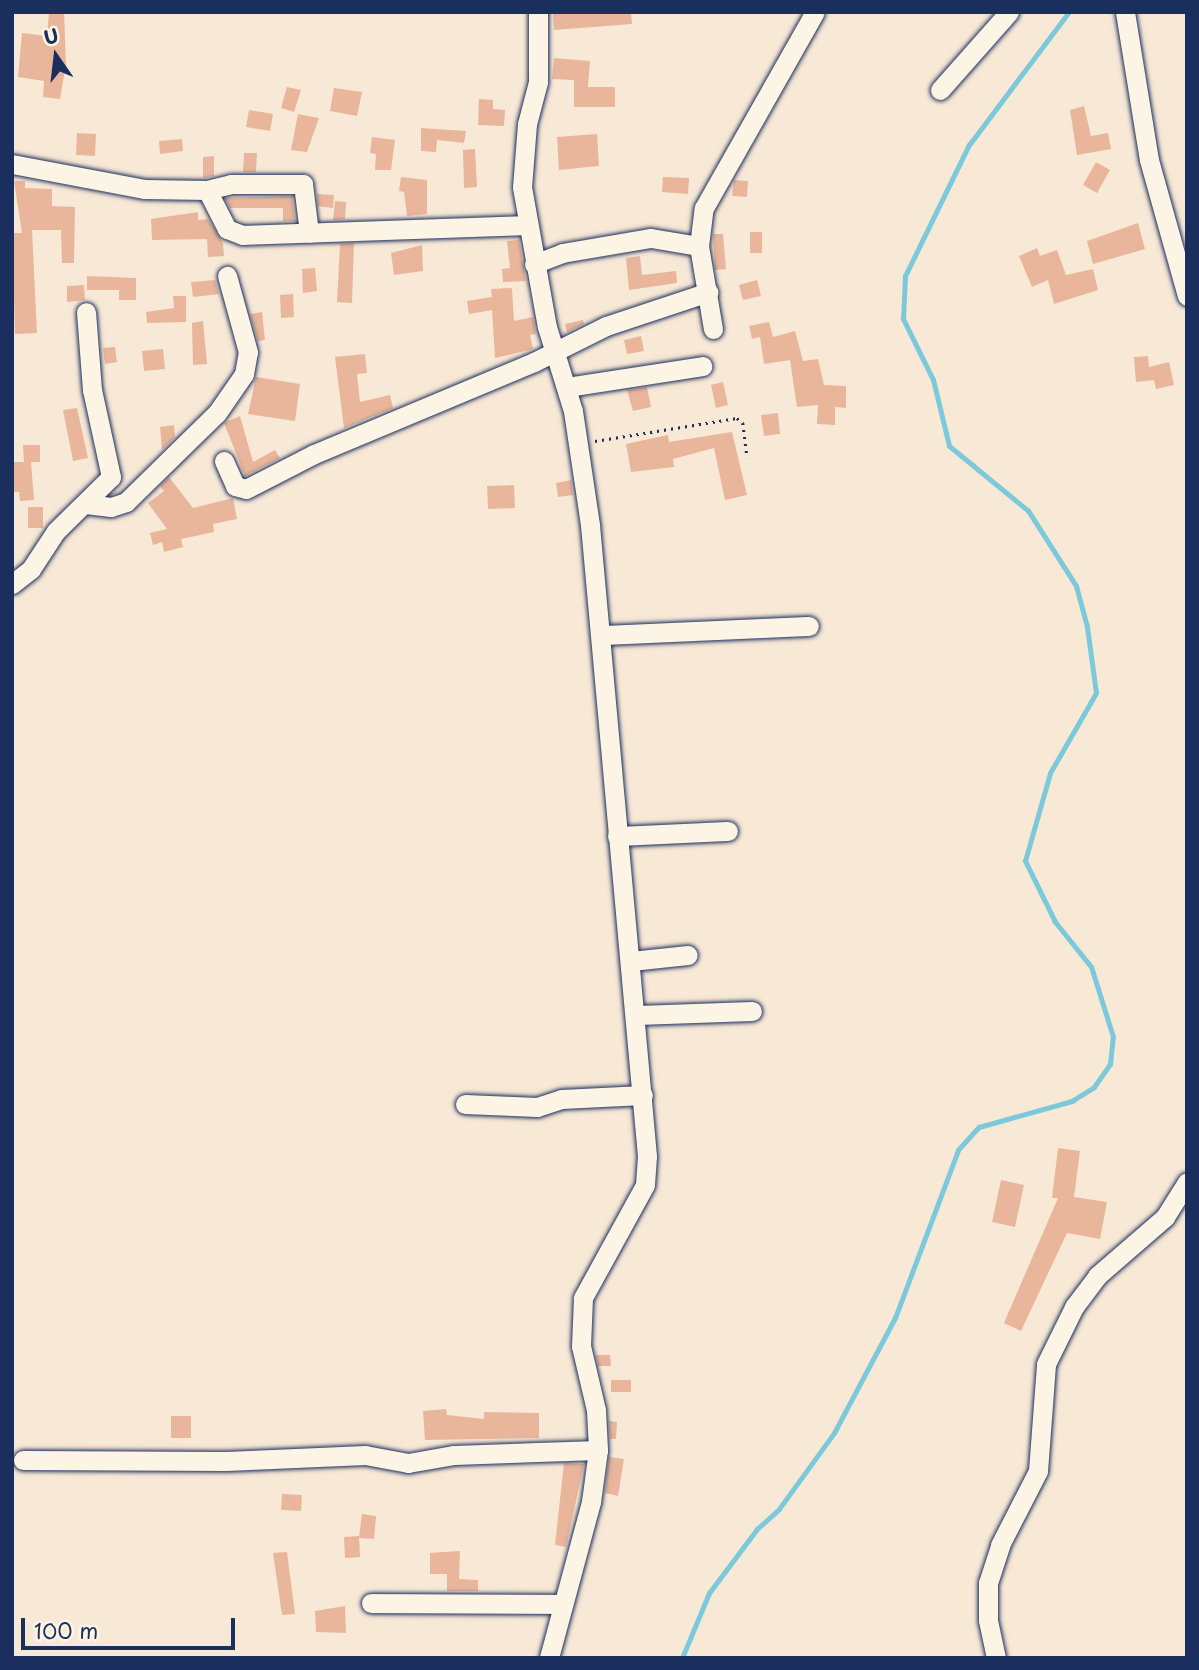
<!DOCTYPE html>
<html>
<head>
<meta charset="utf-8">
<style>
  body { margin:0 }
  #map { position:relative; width:1199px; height:1670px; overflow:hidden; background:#f8e8d6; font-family:"Playpen Sans",sans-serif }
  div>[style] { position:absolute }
  .stream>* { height:4.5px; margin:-2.25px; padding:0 2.25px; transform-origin:2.25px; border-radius:2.25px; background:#7cc9db }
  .building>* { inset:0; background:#e9b69b }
  .path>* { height:2.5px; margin-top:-1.25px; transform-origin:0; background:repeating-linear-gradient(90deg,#1b2f5e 0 2px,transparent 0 7px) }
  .roads { filter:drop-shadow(0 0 2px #1b2f5e) drop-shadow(0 0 2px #1b2f5e) }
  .minor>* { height:19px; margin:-9.5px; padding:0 9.5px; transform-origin:9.5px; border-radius:9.5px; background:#fcf5e5 }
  span { translate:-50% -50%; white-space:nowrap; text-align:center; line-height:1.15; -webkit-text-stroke:5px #fcf5e5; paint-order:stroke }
  .frame { position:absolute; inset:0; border:14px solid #1b2f5e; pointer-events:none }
  .north { position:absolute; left:21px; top:21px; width:70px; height:70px; -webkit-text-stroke:5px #fcf5e5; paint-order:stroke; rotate:346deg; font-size:19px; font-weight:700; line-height:28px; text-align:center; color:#1b2f5e }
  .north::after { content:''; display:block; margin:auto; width:24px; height:32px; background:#1b2f5e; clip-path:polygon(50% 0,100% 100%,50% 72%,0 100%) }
  .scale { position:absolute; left:21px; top:1618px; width:214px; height:32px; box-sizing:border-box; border:4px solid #1b2f5e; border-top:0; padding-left:9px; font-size:21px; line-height:24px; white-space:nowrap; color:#1b2f5e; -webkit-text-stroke:5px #fcf5e5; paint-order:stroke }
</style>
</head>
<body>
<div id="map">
  <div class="stream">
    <i style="left:682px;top:1658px;width:70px;rotate:-67.4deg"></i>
    <i style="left:709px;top:1593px;width:80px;rotate:-53.1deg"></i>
    <i style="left:757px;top:1529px;width:30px;rotate:-42deg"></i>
    <i style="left:779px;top:1509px;width:94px;rotate:-54.1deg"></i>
    <i style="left:834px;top:1433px;width:130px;rotate:-62.1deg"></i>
    <i style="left:895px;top:1318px;width:179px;rotate:-69.4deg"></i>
    <i style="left:958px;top:1150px;width:31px;rotate:-48deg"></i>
    <i style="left:979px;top:1127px;width:97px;rotate:-15.6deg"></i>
    <i style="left:1072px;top:1101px;width:26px;rotate:-32deg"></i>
    <i style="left:1094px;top:1087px;width:28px;rotate:-55deg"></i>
    <i style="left:1110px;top:1064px;width:27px;rotate:-84deg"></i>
    <i style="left:1113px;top:1037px;width:73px;rotate:-107.4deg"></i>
    <i style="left:1091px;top:967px;width:58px;rotate:-128.7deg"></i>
    <i style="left:1055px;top:922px;width:68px;rotate:-116.2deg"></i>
    <i style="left:1025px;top:861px;width:91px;rotate:-74.1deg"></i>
    <i style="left:1050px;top:773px;width:92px;rotate:-60.1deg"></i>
    <i style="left:1096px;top:693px;width:67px;rotate:-97.8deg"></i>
    <i style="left:1087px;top:627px;width:42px;rotate:-105deg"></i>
    <i style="left:1076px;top:586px;width:89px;rotate:-122.6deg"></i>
    <i style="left:1028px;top:511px;width:102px;rotate:-140.6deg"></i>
    <i style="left:949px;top:446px;width:68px;rotate:-103.6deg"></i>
    <i style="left:933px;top:380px;width:68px;rotate:-116.2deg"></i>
    <i style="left:903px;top:319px;width:43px;rotate:-87.3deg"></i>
    <i style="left:905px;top:276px;width:146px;rotate:-64deg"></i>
    <i style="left:969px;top:145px;width:166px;rotate:-53.1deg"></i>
  </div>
  <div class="building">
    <i style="clip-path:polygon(49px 12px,64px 12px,66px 64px,60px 99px,43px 97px,44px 81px,18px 77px,22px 33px,47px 36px)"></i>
    <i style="clip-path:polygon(631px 12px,632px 24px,554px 30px,553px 14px)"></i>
    <i style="clip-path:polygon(554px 58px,590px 61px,588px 87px,615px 87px,615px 107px,574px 107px,574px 80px,552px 79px)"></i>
    <i style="clip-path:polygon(287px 87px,301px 90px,294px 112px,281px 108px)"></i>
    <i style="clip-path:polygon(334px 88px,362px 92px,357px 116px,330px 111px)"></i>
    <i style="clip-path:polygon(479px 99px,493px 100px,493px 109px,505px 110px,504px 126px,478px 125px)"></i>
    <i style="clip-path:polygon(1084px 106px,1091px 136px,1108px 133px,1111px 149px,1077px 155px,1070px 110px)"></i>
    <i style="clip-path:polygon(249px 110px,273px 114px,270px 131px,246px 127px)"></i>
    <i style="clip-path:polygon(298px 114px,319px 118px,307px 152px,291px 150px)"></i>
    <i style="clip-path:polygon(421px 128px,466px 131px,464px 143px,437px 140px,436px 152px,421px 151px)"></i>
    <i style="clip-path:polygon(77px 133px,96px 134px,95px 156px,76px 155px)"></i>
    <i style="clip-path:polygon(597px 134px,599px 166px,559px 170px,557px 137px)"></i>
    <i style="clip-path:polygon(372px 137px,395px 140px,391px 170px,375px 170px,376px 154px,370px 153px)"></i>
    <i style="clip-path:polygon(182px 139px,183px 151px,160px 154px,159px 141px)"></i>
    <i style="clip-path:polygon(475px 149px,477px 187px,464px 188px,463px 150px)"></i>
    <i style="clip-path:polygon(244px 153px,257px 153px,256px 172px,243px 172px)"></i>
    <i style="clip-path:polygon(214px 156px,214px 176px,203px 178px,203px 157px)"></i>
    <i style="clip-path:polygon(1096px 162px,1110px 170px,1097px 193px,1083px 185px)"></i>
    <i style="clip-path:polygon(401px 177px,427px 180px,427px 214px,407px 216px,404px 192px,399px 191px)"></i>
    <i style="clip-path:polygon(663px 177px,689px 178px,688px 194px,662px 192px)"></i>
    <i style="clip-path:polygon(734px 180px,748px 181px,747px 197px,732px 196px)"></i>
    <i style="clip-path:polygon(14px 181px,25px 181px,25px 188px,52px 189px,52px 206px,75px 207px,74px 263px,62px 263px,61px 230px,32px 230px,37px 333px,15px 334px,12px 233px,22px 233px)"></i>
    <i style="clip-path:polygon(317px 194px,334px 195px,333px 208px,318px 206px)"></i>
    <i style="clip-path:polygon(292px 196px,295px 221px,283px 221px,283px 208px,230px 208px,225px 198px)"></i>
    <i style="clip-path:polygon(335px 201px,346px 202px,345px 219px,333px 220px)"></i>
    <i style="clip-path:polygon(198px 212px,198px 220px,208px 219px,223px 243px,224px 256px,208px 257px,207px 239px,152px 240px,151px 219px)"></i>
    <i style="clip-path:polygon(1138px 223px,1145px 249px,1093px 264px,1087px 241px)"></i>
    <i style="clip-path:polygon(750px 232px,762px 232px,762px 253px,750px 253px)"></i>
    <i style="clip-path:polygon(713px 234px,723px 234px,726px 269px,715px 270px)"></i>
    <i style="clip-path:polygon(519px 240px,526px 281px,503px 282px,502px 269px,510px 268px,507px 241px)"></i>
    <i style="clip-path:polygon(354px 243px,352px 303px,337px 302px,340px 244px)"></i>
    <i style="clip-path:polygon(422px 245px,423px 271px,394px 275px,391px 253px)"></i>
    <i style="clip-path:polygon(1037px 248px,1040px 256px,1057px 250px,1066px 275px,1093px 269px,1098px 290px,1054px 304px,1048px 280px,1032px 287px,1019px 256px)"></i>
    <i style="clip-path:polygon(640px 256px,642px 275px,676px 271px,677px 283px,629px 290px,626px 258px)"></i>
    <i style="clip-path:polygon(315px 268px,317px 291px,303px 293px,302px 269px)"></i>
    <i style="clip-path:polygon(87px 276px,136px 278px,136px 300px,119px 300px,119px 290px,87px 290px)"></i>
    <i style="clip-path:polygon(215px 280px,219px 294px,193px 297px,191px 282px)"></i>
    <i style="clip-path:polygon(757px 280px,761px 296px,743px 300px,739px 285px)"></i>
    <i style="clip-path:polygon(84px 285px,85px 300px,67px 302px,67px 286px)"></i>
    <i style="clip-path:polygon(512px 288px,514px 321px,533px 317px,536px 334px,530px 335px,533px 349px,495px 358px,492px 310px,469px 314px,467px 301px,492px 297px,491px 289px)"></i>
    <i style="clip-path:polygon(293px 294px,294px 317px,281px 318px,280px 295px)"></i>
    <i style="clip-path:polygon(173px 296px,186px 296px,186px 322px,147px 323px,146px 312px,174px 308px)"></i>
    <i style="clip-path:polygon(262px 312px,265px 340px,258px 341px,250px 314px)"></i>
    <i style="clip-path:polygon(583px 320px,584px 324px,567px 332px,565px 324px)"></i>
    <i style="clip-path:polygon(203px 321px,207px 364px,193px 365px,192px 323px)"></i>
    <i style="clip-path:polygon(769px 322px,773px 337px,795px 331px,803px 361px,818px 359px,824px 385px,846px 386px,846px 408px,835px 407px,835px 425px,817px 424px,818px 405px,797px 407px,790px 360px,764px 364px,760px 337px,752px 339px,749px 326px)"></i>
    <i style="clip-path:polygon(641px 336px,644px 351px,627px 354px,624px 340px)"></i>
    <i style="clip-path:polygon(115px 347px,117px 362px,105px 364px,103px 348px)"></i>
    <i style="clip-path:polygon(163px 349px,165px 369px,144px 371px,142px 351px)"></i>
    <i style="clip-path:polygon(365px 354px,367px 373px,357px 374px,360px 402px,390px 395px,393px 408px,344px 428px,335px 357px)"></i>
    <i style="clip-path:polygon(1148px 356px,1149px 367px,1169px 362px,1174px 385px,1156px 389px,1154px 380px,1136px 382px,1134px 357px)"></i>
    <i style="clip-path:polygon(256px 377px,300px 384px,295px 421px,248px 414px)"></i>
    <i style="clip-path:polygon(723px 382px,728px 405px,716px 408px,711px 385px)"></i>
    <i style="clip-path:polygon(647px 387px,651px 407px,633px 411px,627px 390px)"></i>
    <i style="clip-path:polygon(77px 408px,88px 458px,73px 461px,63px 410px)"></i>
    <i style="clip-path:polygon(778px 413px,780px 434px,764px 436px,761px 415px)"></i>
    <i style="clip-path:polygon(240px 416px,253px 462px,275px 450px,280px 458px,245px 476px,224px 423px)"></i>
    <i style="clip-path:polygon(174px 425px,175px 437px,162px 450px,160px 427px)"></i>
    <i style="clip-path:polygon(732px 432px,747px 495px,725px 500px,714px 448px,673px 459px,674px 467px,631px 472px,626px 444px,668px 435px,669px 442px)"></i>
    <i style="clip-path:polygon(23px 445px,40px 445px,40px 462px,31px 462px,34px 500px,20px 501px,19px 492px,12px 492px,12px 462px,24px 462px)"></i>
    <i style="clip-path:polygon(169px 477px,193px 508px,233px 498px,237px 519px,213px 524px,214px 532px,181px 539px,183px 547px,164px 552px,162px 542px,153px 545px,150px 533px,167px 529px,148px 503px,164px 491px,160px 486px)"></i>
    <i style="clip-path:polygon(571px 480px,573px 495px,558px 497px,556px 483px)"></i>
    <i style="clip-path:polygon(514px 485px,515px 508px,488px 509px,487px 486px)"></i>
    <i style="clip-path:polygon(28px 507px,43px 507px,43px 528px,28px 528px)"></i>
    <i style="clip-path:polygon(1058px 1148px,1080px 1151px,1074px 1197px,1107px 1202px,1100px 1239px,1067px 1233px,1021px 1331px,1004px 1323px,1058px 1198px,1052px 1198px)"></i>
    <i style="clip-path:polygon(1001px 1180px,1024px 1185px,1015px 1227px,992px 1222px)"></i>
    <i style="clip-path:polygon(596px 1355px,610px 1355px,611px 1366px,598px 1366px)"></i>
    <i style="clip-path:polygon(611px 1380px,631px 1380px,631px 1392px,611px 1392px)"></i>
    <i style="clip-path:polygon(446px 1409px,447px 1415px,484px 1419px,484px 1412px,539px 1413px,539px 1438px,425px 1440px,423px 1411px)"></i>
    <i style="clip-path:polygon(171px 1416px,191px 1416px,191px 1438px,171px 1438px)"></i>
    <i style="clip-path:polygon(609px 1421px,617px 1422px,616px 1439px,610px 1439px)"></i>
    <i style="clip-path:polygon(609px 1457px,624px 1459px,618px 1496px,605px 1493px)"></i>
    <i style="clip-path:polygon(564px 1463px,584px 1464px,566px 1547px,555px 1545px)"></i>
    <i style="clip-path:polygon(282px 1494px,302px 1495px,301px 1511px,281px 1510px)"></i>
    <i style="clip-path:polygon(362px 1514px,376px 1516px,374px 1539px,359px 1538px)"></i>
    <i style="clip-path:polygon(359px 1536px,360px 1557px,345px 1558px,344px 1537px)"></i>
    <i style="clip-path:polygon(460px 1551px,459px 1579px,478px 1580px,478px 1591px,447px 1591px,447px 1574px,430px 1574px,430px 1553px)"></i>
    <i style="clip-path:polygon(287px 1552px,295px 1614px,282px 1615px,273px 1553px)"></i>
    <i style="clip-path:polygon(345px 1606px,346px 1633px,316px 1632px,315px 1611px)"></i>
  </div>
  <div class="path">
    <i style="left:595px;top:441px;width:144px;rotate:-9.2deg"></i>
    <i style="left:737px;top:418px;width:8px;rotate:40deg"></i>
    <i style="left:743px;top:423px;width:35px;rotate:83deg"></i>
  </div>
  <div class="roads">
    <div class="minor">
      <i style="left:538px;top:12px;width:70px;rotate:90deg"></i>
      <i style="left:538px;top:82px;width:43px;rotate:104.7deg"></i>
      <i style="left:527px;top:124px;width:63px;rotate:94.5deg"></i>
      <i style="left:522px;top:187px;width:142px;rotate:79.9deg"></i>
      <i style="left:547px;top:327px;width:88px;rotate:72.8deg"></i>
      <i style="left:573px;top:411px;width:115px;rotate:81.5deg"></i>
      <i style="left:590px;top:525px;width:634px;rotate:84.84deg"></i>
      <i style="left:647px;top:1156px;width:29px;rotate:94deg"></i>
      <i style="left:645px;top:1185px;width:129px;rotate:118.8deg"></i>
      <i style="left:583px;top:1298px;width:48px;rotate:92.4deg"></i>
      <i style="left:581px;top:1346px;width:66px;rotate:76.8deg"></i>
      <i style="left:596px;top:1410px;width:40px;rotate:87.1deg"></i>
      <i style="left:598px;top:1450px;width:52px;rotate:97.7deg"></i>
      <i style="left:591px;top:1502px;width:162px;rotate:105.1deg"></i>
      <i style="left:1125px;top:12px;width:150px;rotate:80.8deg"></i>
      <i style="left:1149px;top:160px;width:141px;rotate:74.4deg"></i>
      <i style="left:940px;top:90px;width:104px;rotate:-48.5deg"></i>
      <i style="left:12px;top:164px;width:134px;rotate:10.7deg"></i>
      <i style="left:144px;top:189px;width:63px;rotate:0.9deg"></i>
      <i style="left:207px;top:190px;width:44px;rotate:62.9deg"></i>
      <i style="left:227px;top:229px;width:17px;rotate:21deg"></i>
      <i style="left:243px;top:235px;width:283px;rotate:-2deg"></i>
      <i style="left:207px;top:190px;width:25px;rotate:-14deg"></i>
      <i style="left:231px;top:184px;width:72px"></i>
      <i style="left:303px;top:184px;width:49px;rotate:83deg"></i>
      <i style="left:534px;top:264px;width:30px;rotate:-21deg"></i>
      <i style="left:562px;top:253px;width:90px;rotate:-9.6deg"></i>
      <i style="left:651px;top:238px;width:49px;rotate:9.5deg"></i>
      <i style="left:713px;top:329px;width:84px;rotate:-99.6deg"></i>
      <i style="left:699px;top:246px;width:38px;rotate:-83deg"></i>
      <i style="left:704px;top:208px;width:225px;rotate:-60.5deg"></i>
      <i style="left:567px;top:387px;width:137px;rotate:-8.8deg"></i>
      <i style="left:224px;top:461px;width:27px;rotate:66deg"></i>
      <i style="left:235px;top:486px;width:11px;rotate:15deg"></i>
      <i style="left:246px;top:489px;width:76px;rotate:-27.2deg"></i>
      <i style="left:314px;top:454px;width:238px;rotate:-22.7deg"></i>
      <i style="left:534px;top:362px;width:80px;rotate:-26.6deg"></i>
      <i style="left:606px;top:326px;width:108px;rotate:-18.4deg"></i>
      <i style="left:86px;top:504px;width:25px;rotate:7deg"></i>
      <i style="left:111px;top:507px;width:16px;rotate:-18deg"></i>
      <i style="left:126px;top:502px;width:127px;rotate:-44.4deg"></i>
      <i style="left:217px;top:413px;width:47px;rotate:-55.3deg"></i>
      <i style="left:244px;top:374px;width:22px;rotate:-80deg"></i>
      <i style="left:248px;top:352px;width:79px;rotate:-105.4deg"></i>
      <i style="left:12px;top:584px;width:24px;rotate:-38deg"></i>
      <i style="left:31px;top:569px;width:45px;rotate:-56.7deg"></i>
      <i style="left:56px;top:531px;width:77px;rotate:-44.5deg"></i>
      <i style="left:111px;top:477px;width:89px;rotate:-102.3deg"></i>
      <i style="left:92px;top:390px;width:78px;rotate:-94.4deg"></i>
      <i style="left:602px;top:635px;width:207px;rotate:-2.5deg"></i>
      <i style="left:617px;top:836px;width:111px;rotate:-2.6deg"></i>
      <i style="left:631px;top:961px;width:57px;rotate:-6deg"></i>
      <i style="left:637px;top:1015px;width:115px;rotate:-2deg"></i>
      <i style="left:465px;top:1104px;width:72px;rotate:2.4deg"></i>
      <i style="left:537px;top:1107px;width:25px;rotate:-18deg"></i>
      <i style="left:561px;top:1099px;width:82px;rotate:-2.8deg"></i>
      <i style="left:23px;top:1460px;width:203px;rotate:0.3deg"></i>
      <i style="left:226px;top:1461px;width:139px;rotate:-2.5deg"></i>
      <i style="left:365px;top:1455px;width:44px;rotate:10.5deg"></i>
      <i style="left:408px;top:1463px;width:47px;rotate:-9.9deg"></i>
      <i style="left:454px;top:1455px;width:144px;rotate:-2deg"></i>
      <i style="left:371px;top:1603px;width:192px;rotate:0.3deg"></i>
      <i style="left:996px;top:1658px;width:39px;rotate:-102deg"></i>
      <i style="left:988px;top:1620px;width:37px;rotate:-90deg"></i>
      <i style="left:988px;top:1583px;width:40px;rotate:-72deg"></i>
      <i style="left:1000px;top:1545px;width:83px;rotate:-62.8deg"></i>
      <i style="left:1038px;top:1471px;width:107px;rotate:-85.7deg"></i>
      <i style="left:1046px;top:1364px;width:64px;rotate:-63.8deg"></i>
      <i style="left:1074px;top:1307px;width:39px;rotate:-53deg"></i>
      <i style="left:1097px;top:1276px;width:90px;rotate:-40.9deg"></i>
      <i style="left:1165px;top:1217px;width:41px;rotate:-57.8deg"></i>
    </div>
  </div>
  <div class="frame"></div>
  <div class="north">U</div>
  <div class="scale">100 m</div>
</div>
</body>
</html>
